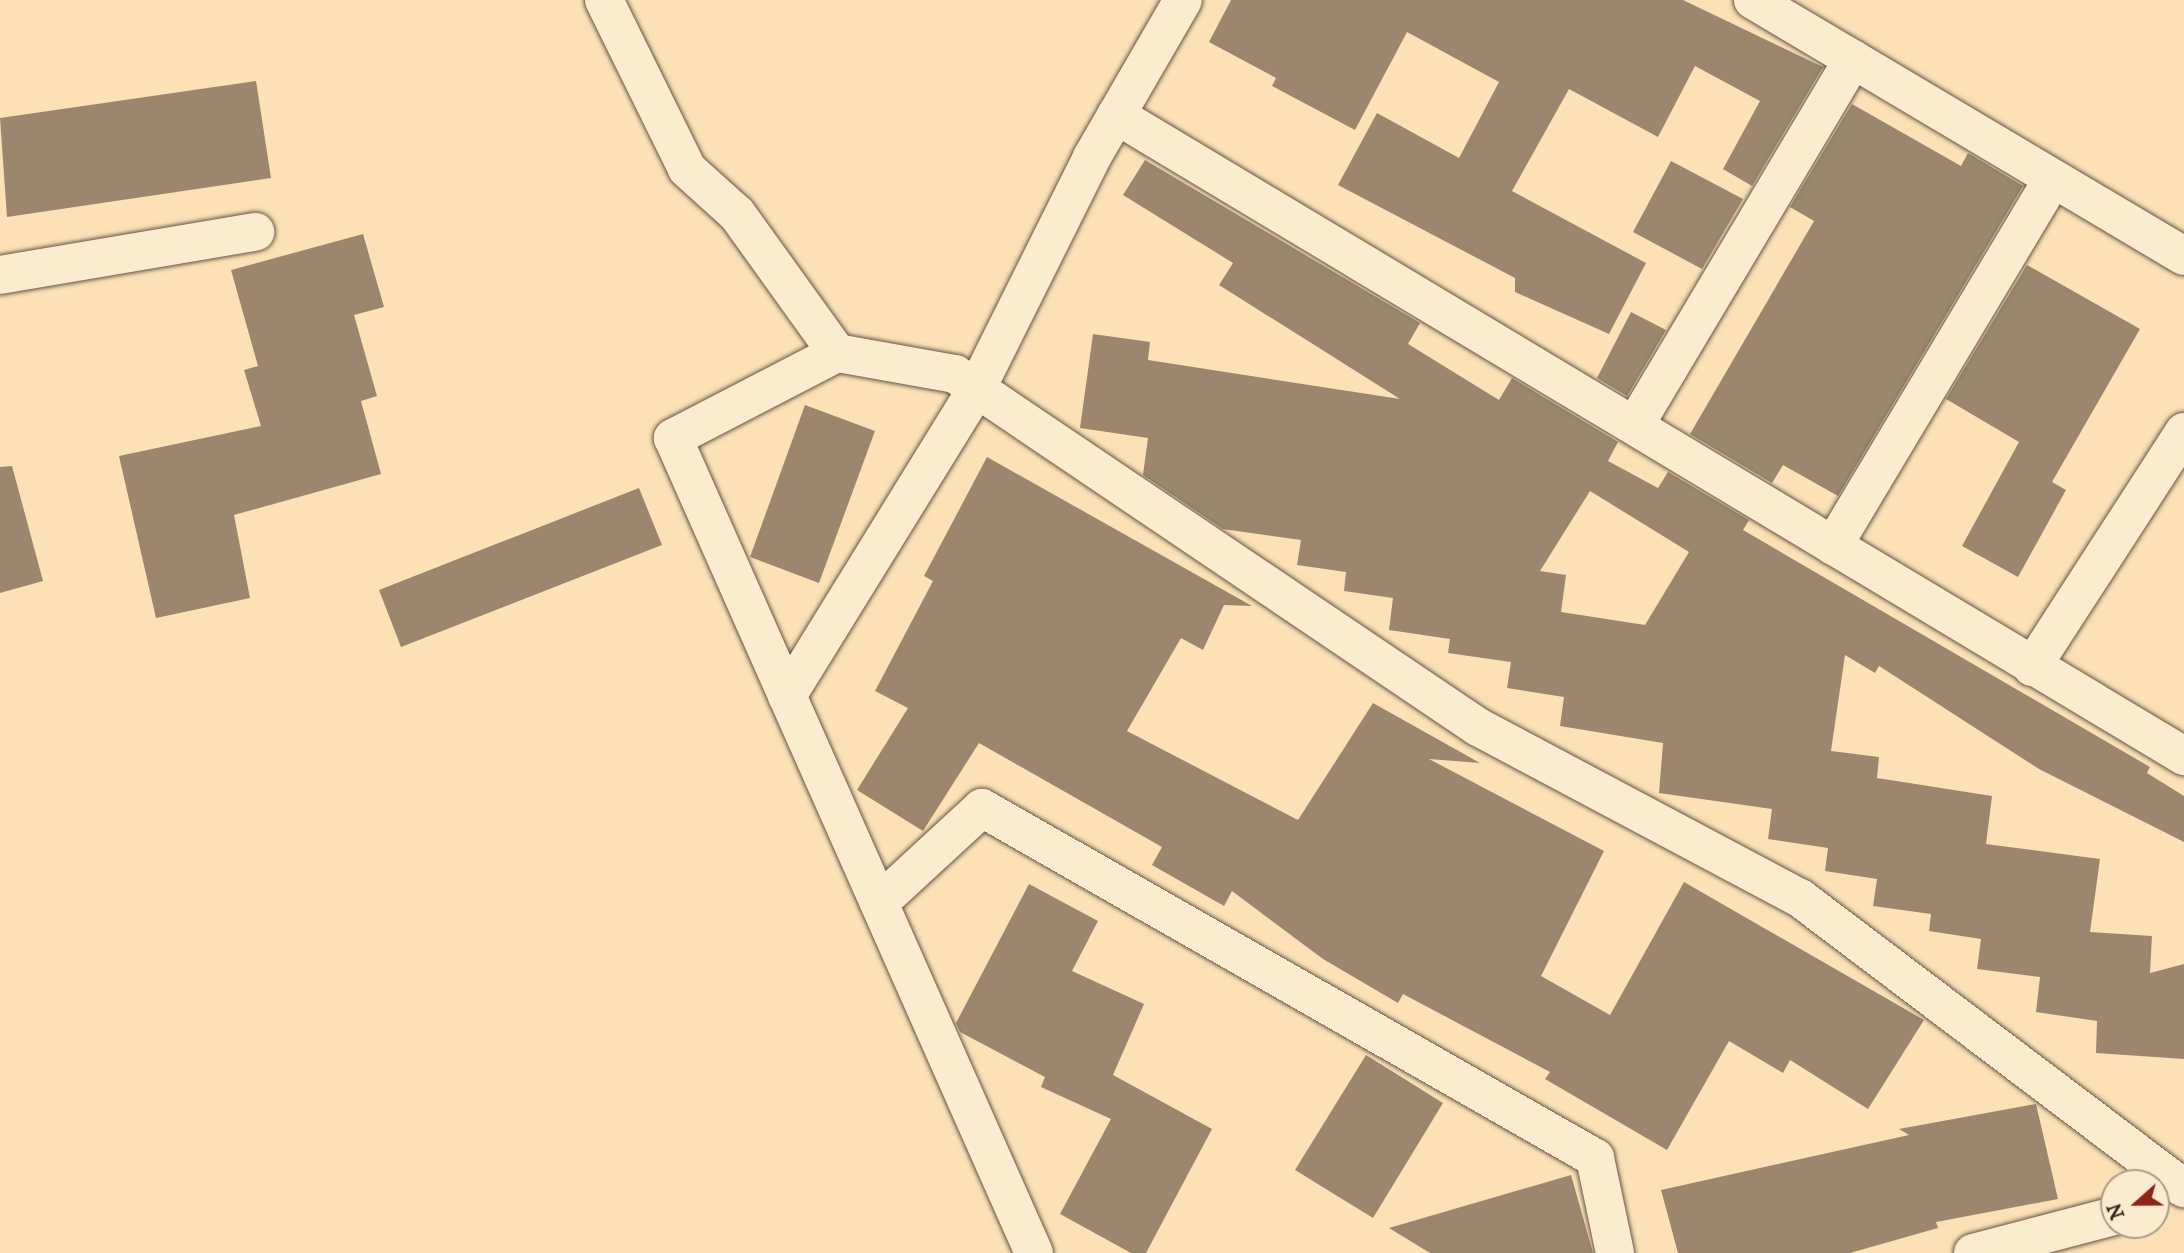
<!DOCTYPE html>
<html>
<head>
<meta charset="utf-8">
<style>
  body { margin:0 }
  #map { position:relative; width:2184px; height:1253px; overflow:hidden; background:#fbe1b5; font-family:"IM FELL DW Pica",serif }
  div>[style] { position:absolute }
  .building>* { inset:0; background:#9c876e }
  .roads { filter:drop-shadow(0 0 2px #675546) drop-shadow(0 0 2px #675546) }
  .minor>* { height:38px; margin:-19px; padding:0 19px; transform-origin:19px; border-radius:19px; background:#fceccf }
  span { translate:-50% -50%; white-space:nowrap; text-align:center; line-height:1.15; -webkit-text-stroke:5px #fceccf; paint-order:stroke }
  .north { position:absolute; left:2100px; top:1169px; width:70px; height:70px; box-sizing:border-box; background:#fceccf; border:2px solid #ad9d89; border-radius:50%; rotate:249deg; font-size:19px; font-weight:700; line-height:28px; text-align:center; color:#362621 }
  .north::after { content:''; display:block; margin:auto; width:24px; height:32px; background:#8f2418; clip-path:polygon(50% 0,100% 100%,50% 72%,0 100%) }
</style>
</head>
<body>
<div id="map">
  <div class="building">
    <i style="clip-path:polygon(1231px 0,1683px 0,1823px 67px,1752px 186px,1723px 169px,1760px 101px,1695px 66px,1658px 137px,1569px 89px,1512px 191px,1646px 263px,1609px 334px,1515px 292px,1515px 278px,1338px 185px,1377px 113px,1459px 158px,1499px 82px,1407px 32px,1355px 130px,1272px 86px,1276px 78px,1209px 42px)"></i>
    <i style="clip-path:polygon(256px 81px,271px 178px,7px 217px,0 118px)"></i>
    <i style="clip-path:polygon(1852px 104px,1961px 166px,1968px 153px,2023px 186px,1838px 496px,1783px 465px,1772px 483px,1690px 434px,1814px 221px,1790px 207px)"></i>
    <i style="clip-path:polygon(evenodd,1145px 160px,1420px 323px,1408px 344px,1499px 400px,1512px 378px,1618px 442px,1608px 461px,1658px 488px,1668px 472px,1749px 520px,1743px 530px,2150px 767px,2147px 773px,2184px 796px,2184px 842px,2039px 769px,1879px 666px,1875px 673px,1845px 655px,1831px 751px,1879px 757px,1877px 778px,1992px 796px,1986px 844px,2100px 859px,2090px 932px,2152px 936px,2150px 973px,2184px 964px,2184px 1059px,2096px 1053px,2097px 1021px,2036px 1012px,2040px 977px,1977px 969px,1981px 939px,1929px 931px,1931px 914px,1873px 906px,1877px 879px,1825px 871px,1828px 848px,1768px 839px,1772px 809px,1659px 793px,1663px 743px,1560px 726px,1564px 697px,1507px 688px,1511px 662px,1448px 653px,1450px 639px,1389px 630px,1393px 598px,1344px 591px,1346px 572px,1297px 565px,1301px 540px,1223px 529px,1143px 475px,1148px 438px,1080px 428px,1093px 334px,1150px 342px,1148px 360px,1400px 399px,1219px 285px,1233px 263px,1123px 195px,1145px 160px,1590px 491px,1689px 552px,1645px 625px,1561px 612px,1566px 575px,1540px 571px,1590px 491px)"></i>
    <i style="clip-path:polygon(1671px 161px,1743px 199px,1702px 269px,1633px 232px)"></i>
    <i style="clip-path:polygon(363px 234px,384px 307px,354px 315px,377px 396px,361px 401px,381px 474px,234px 515px,250px 598px,156px 618px,119px 456px,261px 426px,244px 370px,258px 366px,231px 270px)"></i>
    <i style="clip-path:polygon(2027px 265px,2140px 329px,2052px 482px,2066px 490px,2018px 577px,1962px 546px,2019px 442px,1946px 399px)"></i>
    <i style="clip-path:polygon(1631px 312px,1666px 330px,1627px 396px,1597px 378px)"></i>
    <i style="clip-path:polygon(805px 405px,875px 431px,819px 583px,750px 557px)"></i>
    <i style="clip-path:polygon(987px 457px,1252px 606px,1224px 605px,1203px 650px,1181px 638px,1127px 731px,1298px 820px,1373px 703px,1480px 763px,1429px 759px,1604px 851px,1541px 976px,1610px 1015px,1684px 882px,1924px 1020px,1868px 1109px,1790px 1060px,1783px 1073px,1729px 1041px,1667px 1150px,1545px 1079px,1550px 1072px,1403px 994px,1398px 1003px,1323px 959px,1232px 891px,1224px 906px,1152px 865px,1162px 847px,979px 743px,923px 831px,857px 790px,908px 708px,875px 691px,933px 581px,924px 576px)"></i>
    <i style="clip-path:polygon(12px 466px,43px 581px,0 593px,0 467px)"></i>
    <i style="clip-path:polygon(639px 488px,662px 545px,401px 647px,379px 590px)"></i>
    <i style="clip-path:polygon(1029px 884px,1098px 921px,1072px 971px,1144px 1004px,1113px 1075px,1212px 1129px,1146px 1253px,1131px 1253px,1060px 1214px,1111px 1119px,1041px 1087px,1045px 1077px,960px 1032px,956px 1023px)"></i>
    <i style="clip-path:polygon(1366px 1055px,1443px 1103px,1373px 1218px,1295px 1170px)"></i>
    <i style="clip-path:polygon(2036px 1104px,2058px 1199px,1936px 1222px,1938px 1228px,1850px 1253px,1678px 1253px,1661px 1190px,1909px 1135px,1899px 1129px)"></i>
    <i style="clip-path:polygon(1571px 1175px,1593px 1253px,1430px 1253px,1389px 1228px)"></i>
  </div>
  <div class="roads">
    <div class="minor">
      <i style="left:604px;top:0;width:188px;rotate:63.8deg"></i>
      <i style="left:687px;top:169px;width:67px;rotate:42deg"></i>
      <i style="left:737px;top:214px;width:171px;rotate:54.3deg"></i>
      <i style="left:837px;top:353px;width:185px;rotate:152.6deg"></i>
      <i style="left:673px;top:438px;width:891px;rotate:66.11deg"></i>
      <i style="left:1753px;top:0;width:501px;rotate:30.71deg"></i>
      <i style="left:1116px;top:115px;width:1246px;rotate:30.97deg"></i>
      <i style="left:0;top:275px;width:259px;rotate:-9.6deg"></i>
      <i style="left:837px;top:353px;width:120px;rotate:10.1deg"></i>
      <i style="left:955px;top:374px;width:631px;rotate:34.02deg"></i>
      <i style="left:1478px;top:727px;width:365px;rotate:28deg"></i>
      <i style="left:1800px;top:898px;width:481px;rotate:37.1deg"></i>
      <i style="left:1635px;top:425px;width:426px;rotate:-59.2deg"></i>
      <i style="left:1833px;top:546px;width:428px;rotate:-59.1deg"></i>
      <i style="left:2032px;top:667px;width:280px;rotate:-57.1deg"></i>
      <i style="left:787px;top:696px;width:362px;rotate:-58.3deg"></i>
      <i style="left:977px;top:388px;width:258px;rotate:-63.5deg"></i>
      <i style="left:1092px;top:157px;width:181px;rotate:-59.9deg"></i>
      <i style="left:879px;top:903px;width:140px;rotate:-42.7deg"></i>
      <i style="left:982px;top:808px;width:706px;rotate:29.72deg"></i>
      <i style="left:1595px;top:1158px;width:97px;rotate:78.1deg"></i>
      <i style="left:1973px;top:1253px;width:146px;rotate:-14.7deg"></i>
    </div>
  </div>
  <div class="north">N</div>
</div>
</body>
</html>
